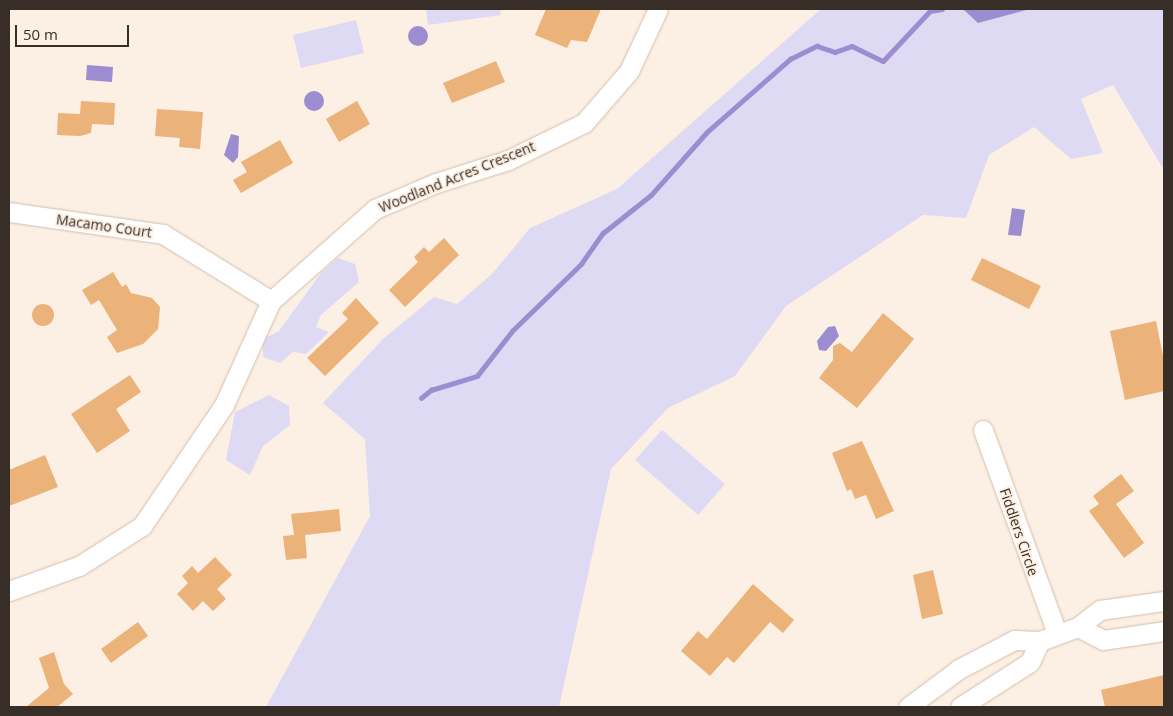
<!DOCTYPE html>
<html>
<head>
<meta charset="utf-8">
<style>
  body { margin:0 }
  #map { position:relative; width:1173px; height:716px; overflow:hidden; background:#fcefe3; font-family:"Open Sans",sans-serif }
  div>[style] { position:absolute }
  .green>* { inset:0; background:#dedaf4 }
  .water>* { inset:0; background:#9c8dd0 }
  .round { border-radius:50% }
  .stream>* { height:4.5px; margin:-2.25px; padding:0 2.25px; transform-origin:2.25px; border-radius:2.25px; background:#9c8dd0 }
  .building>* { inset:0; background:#ebb279 }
  .roads { filter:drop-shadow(0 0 1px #d3beaa) drop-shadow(0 0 1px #d3beaa) }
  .minor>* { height:19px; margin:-9.5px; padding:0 9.5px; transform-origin:9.5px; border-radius:9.5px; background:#fff }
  span { translate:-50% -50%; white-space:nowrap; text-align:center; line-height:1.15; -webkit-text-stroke:4px #fcefe3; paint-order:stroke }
  .street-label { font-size:14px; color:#372f27 }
  .frame { position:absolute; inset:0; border:10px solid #372f27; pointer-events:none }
  .scale { position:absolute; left:15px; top:25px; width:114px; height:22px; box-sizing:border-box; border:2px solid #372f27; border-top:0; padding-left:6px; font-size:15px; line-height:18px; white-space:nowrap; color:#372f27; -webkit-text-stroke:4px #fcefe3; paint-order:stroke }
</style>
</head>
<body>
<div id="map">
  <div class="green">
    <i style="clip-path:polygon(426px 9px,500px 9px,501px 15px,428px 25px)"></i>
    <i style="clip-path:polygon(821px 9px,1164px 9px,1164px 170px,1113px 85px,1081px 99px,1103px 153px,1071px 159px,1034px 127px,989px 155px,966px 218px,923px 215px,786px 306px,735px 376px,668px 408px,611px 469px,559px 707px,266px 707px,370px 516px,365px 439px,323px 403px,383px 339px,434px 297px,457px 304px,492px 274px,530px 228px,617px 189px)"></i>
    <i style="clip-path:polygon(356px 20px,364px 53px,301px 68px,293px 35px)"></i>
    <i style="clip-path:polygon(338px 258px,355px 264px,359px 282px,321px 315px,316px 327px,329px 332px,306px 354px,293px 352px,280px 363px,263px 357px,263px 339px,279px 331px,321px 273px)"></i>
    <i style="clip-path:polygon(269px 395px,289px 406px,290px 425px,263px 446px,250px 475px,226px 460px,235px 412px)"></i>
    <i style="clip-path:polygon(662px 430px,725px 484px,698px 515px,635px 460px)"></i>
  </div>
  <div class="water">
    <i style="clip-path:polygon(963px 9px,1030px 9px,978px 23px)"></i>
    <i class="round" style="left:408px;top:26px;width:20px;height:20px"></i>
    <i style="clip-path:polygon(87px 65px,113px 67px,112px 82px,86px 80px)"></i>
    <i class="round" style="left:304px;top:91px;width:20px;height:20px"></i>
    <i style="clip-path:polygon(231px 134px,239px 136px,238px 157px,233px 163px,224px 155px)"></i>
    <i style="clip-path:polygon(1012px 208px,1025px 210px,1021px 236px,1008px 235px)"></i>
    <i style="clip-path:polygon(835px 326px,839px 336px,826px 351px,819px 350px,817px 341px,828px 327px)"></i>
  </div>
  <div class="stream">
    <i style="left:421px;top:398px;width:13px;rotate:-39deg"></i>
    <i style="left:431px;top:390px;width:48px;rotate:-16.9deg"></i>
    <i style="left:477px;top:376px;width:58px;rotate:-52deg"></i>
    <i style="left:513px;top:330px;width:95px;rotate:-44.1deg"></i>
    <i style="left:581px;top:264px;width:38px;rotate:-55deg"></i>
    <i style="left:603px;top:233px;width:61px;rotate:-38.4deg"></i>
    <i style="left:651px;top:195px;width:84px;rotate:-48.4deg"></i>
    <i style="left:707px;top:132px;width:111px;rotate:-41.3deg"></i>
    <i style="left:790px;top:59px;width:30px;rotate:-26deg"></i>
    <i style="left:817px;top:46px;width:19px;rotate:18deg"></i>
    <i style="left:835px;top:52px;width:18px;rotate:-19deg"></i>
    <i style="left:852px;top:46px;width:34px;rotate:26deg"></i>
    <i style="left:883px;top:61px;width:69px;rotate:-46.8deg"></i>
    <i style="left:930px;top:11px;width:12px;rotate:-9deg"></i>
  </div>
  <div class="building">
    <i style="clip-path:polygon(546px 9px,601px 9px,587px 42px,571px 40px,567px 48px,535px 35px)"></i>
    <i style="clip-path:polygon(496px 61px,505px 82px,452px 103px,443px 83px)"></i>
    <i style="clip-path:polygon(81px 101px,115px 103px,114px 125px,92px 124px,91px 133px,80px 136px,57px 135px,58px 113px,80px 114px)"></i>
    <i style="clip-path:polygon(357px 101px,370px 124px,339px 142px,326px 119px)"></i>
    <i style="clip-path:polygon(157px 109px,203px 112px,200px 149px,179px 147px,180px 138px,155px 136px)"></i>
    <i style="clip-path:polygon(280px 140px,293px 163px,241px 193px,233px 180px,247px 172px,241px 162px)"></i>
    <i style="clip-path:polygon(444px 238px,459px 255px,405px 307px,389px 290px,418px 262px,414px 257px,424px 247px,429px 252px)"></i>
    <i style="clip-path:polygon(982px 258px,1041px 286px,1029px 309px,971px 280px)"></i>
    <i style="clip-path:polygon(113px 272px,122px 287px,126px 284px,131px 293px,152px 298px,160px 307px,158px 329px,143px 344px,117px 353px,107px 337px,117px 330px,99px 300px,91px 305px,82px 290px)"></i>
    <i style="clip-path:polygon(356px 298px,379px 323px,325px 376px,307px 358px,348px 319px,342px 313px)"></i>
    <i class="round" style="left:32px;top:304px;width:22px;height:22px"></i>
    <i style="clip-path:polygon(883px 313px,914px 339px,857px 408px,819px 378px,833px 360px,833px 346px,840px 343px,852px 352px)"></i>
    <i style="clip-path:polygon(1156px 321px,1164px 361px,1164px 391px,1125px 400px,1110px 331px)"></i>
    <i style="clip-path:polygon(130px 375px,141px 392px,116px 409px,130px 431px,97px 453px,71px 414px)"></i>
    <i style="clip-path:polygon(862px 441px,894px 511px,876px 519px,866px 495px,855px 499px,851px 489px,847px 491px,832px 453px)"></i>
    <i style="clip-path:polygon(45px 455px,58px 487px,9px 506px,9px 470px)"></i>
    <i style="clip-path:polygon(1121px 474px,1134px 491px,1116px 504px,1144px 543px,1124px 558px,1089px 511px,1099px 504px,1093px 496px)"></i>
    <i style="clip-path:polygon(339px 509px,341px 531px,305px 535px,307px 558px,286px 560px,283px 536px,294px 535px,291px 514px)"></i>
    <i style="clip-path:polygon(215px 557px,232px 575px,217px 589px,226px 599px,213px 611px,203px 601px,193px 611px,177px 594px,188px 583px,182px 576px,192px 566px,198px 573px)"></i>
    <i style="clip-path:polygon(933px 570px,943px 614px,922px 619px,913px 575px)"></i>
    <i style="clip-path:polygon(753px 584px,794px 620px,783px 633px,770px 622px,734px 663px,727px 657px,710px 676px,681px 651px,698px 631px,707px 639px)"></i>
    <i style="clip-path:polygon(138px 622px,148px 636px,111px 663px,101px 649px)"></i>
    <i style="clip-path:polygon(54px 652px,64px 684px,73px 694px,57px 707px,26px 707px,49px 688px,39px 658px)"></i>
    <i style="clip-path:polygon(1164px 675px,1164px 707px,1105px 707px,1101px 690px)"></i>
  </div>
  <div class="roads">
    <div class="minor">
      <i style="left:9px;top:212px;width:156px;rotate:8.1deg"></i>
      <i style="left:163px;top:234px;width:127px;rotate:31.8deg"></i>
      <i style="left:983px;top:430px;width:216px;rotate:70deg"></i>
      <i style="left:9px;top:591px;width:74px;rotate:-19.7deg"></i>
      <i style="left:79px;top:566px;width:75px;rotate:-32.4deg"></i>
      <i style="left:142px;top:526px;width:146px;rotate:-55.9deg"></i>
      <i style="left:224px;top:405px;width:114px;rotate:-65.7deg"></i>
      <i style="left:271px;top:301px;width:139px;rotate:-41.5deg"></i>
      <i style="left:375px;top:209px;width:66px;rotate:-23.1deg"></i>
      <i style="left:436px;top:183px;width:76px;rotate:-17.7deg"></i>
      <i style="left:508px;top:160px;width:85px;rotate:-26deg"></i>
      <i style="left:584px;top:123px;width:69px;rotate:-49.1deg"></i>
      <i style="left:629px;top:71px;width:68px;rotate:-64.9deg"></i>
      <i style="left:1078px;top:627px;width:28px;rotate:27deg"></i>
      <i style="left:1103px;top:640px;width:62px;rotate:-8.4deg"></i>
      <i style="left:908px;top:707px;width:64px;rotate:-36.7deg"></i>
      <i style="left:959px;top:669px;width:62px;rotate:-27.8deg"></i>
      <i style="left:1014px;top:640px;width:26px;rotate:2deg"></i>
      <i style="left:1040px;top:641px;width:40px;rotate:-20.2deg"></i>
      <i style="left:1078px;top:627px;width:28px;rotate:-38deg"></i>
      <i style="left:1100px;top:610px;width:65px;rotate:-8deg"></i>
      <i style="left:960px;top:707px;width:83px;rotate:-32.7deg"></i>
      <i style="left:1030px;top:662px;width:23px;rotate:-65deg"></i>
    </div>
  </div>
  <div class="street-label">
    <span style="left:457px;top:177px;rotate:-22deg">Woodland Acres Crescent</span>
    <span style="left:104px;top:226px;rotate:8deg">Macamo Court</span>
    <span style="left:1019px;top:532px;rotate:71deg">Fiddlers Circle</span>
  </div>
  <div class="frame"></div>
  <div class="scale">50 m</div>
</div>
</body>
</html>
